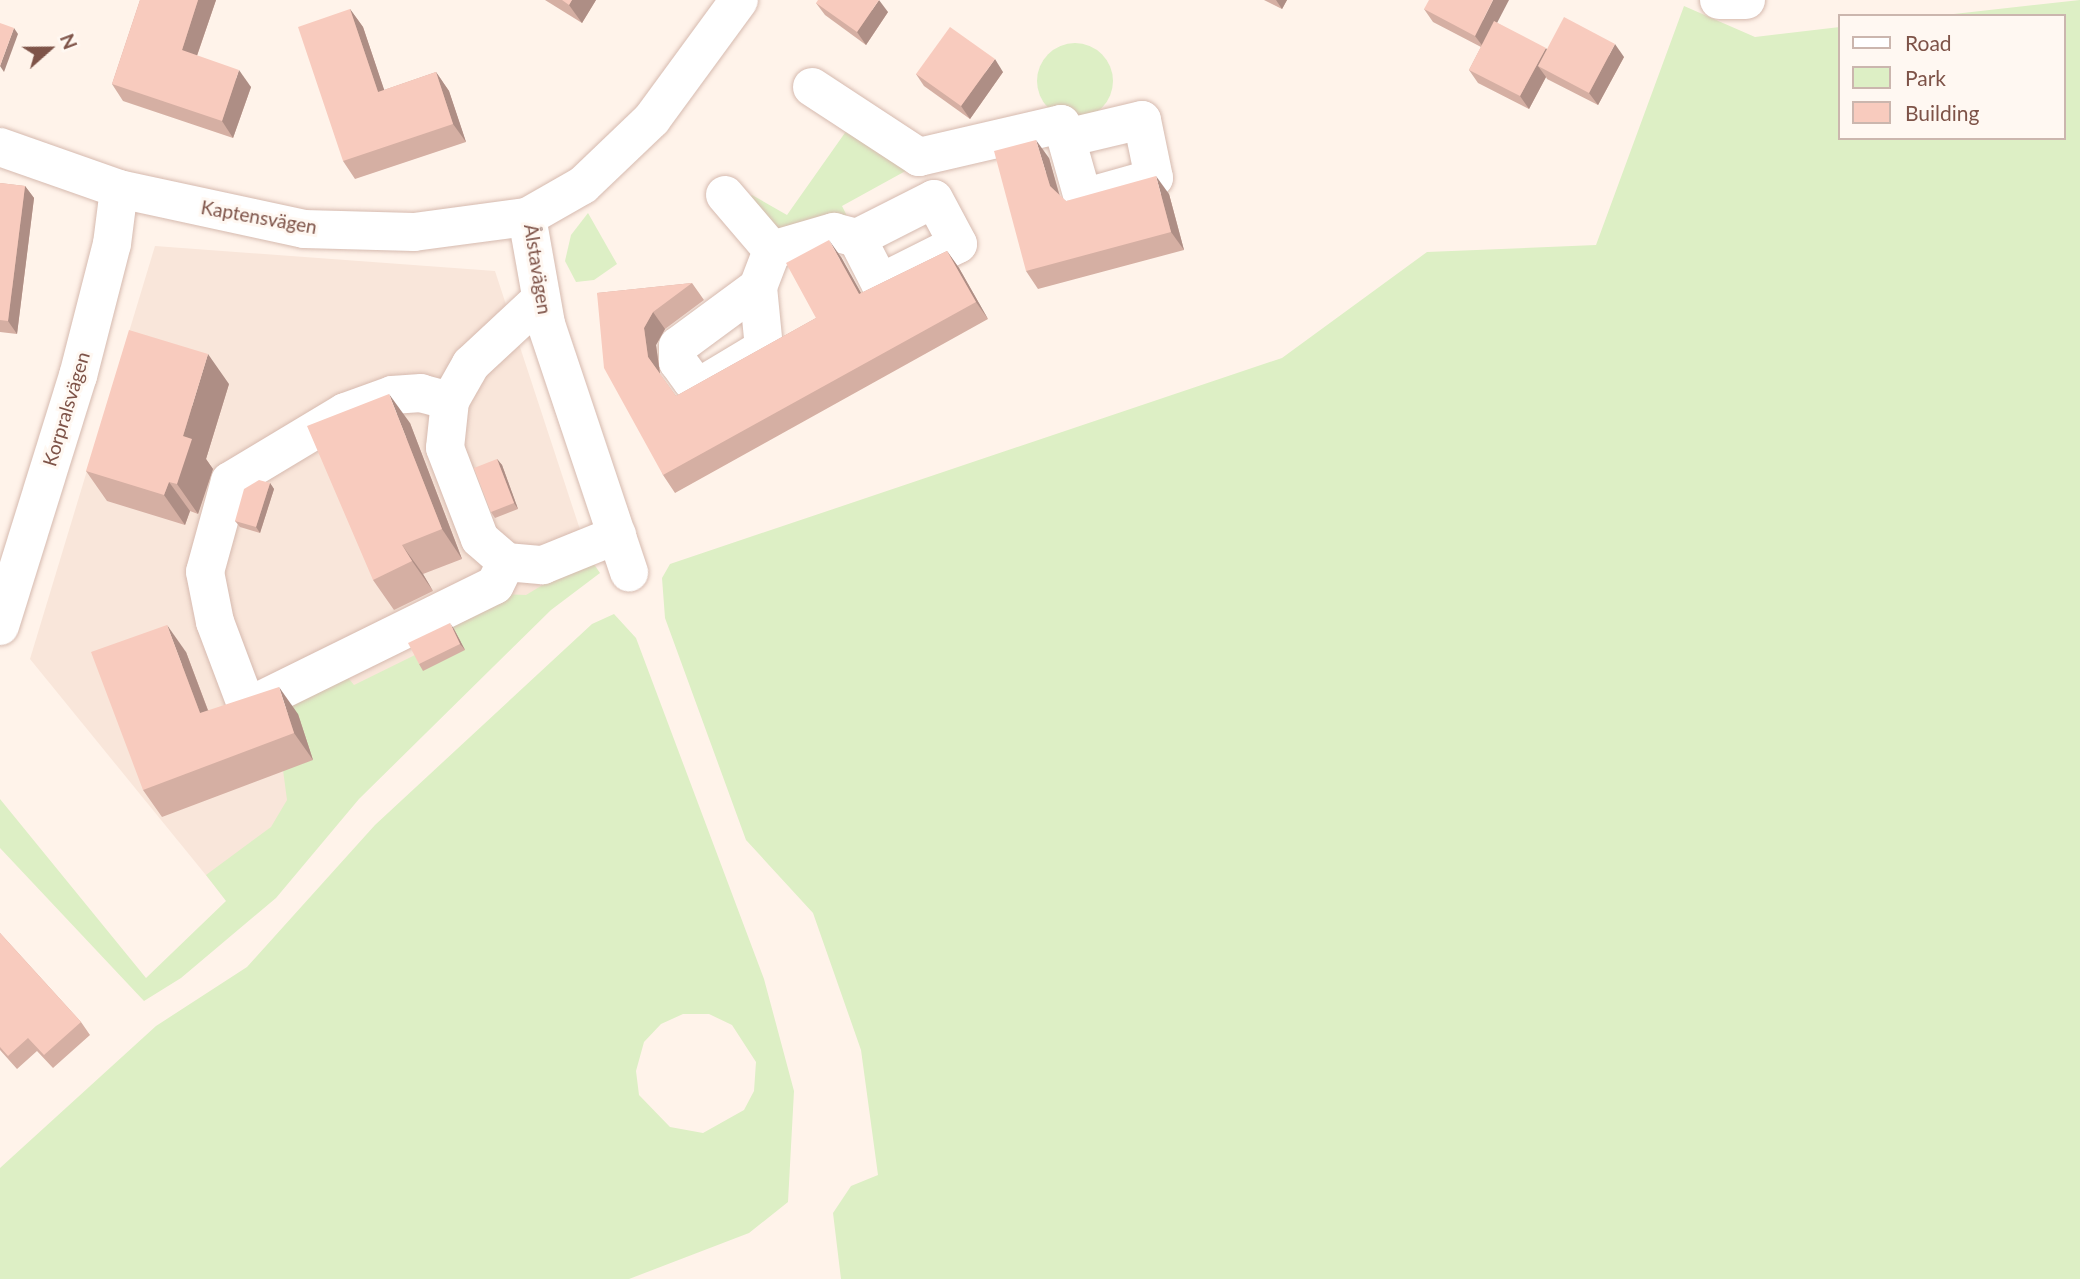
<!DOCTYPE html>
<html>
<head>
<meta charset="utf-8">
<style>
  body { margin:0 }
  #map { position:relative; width:2080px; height:1279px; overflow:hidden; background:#fff3ea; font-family:Lato,sans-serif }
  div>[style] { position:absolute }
  .residential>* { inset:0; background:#f9e6da }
  .green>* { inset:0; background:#ddefc5 }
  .round { border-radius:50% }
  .roads { filter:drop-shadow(0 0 2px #d6baaf) drop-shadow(0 0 2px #d6baaf) }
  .minor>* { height:38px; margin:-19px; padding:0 19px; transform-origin:19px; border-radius:19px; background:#fff }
  .wall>* { inset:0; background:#d5afa3 }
  .shaded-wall>* { inset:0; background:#ae8e85 }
  .building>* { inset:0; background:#f8cbbe }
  span { translate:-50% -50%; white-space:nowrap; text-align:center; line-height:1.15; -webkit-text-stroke:6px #fff8f2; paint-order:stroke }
  .street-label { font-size:19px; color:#7e5348 }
  .legend { position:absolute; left:1838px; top:14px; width:228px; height:126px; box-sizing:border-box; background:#fff8f2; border:2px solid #cbb6ae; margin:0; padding:9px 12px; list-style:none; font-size:21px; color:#7e5348 }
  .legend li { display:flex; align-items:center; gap:14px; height:35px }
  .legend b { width:35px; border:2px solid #cbb6ae }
  .north { position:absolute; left:14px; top:14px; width:70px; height:70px; -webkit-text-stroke:5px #fff8f2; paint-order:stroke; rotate:69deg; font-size:19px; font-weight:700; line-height:28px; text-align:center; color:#7e5348 }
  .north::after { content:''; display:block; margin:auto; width:24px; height:32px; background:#7e5348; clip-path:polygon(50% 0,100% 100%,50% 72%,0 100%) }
</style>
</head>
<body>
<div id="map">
  <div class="residential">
    <i style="clip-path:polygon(155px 246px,495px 271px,589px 557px,227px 901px,30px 659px)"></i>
  </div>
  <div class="green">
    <i style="clip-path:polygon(2080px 0,2080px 1279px,841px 1279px,833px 1213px,851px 1186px,878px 1175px,861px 1050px,813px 913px,746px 840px,665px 618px,662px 578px,670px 564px,1282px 358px,1427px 252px,1596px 245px,1684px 6px,1755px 37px,1840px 27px,1840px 138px,2064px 138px,2064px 16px,1936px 16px)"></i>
    <i class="round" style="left:1037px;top:43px;width:76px;height:76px"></i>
    <i style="clip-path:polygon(854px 120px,911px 168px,842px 206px,851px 224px,779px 243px,745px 201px,752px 195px,787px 215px)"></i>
    <i style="clip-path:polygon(588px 213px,617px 264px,594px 280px,576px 282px,565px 261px,571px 235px)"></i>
    <i style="clip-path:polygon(589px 557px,600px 573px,551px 610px,359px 799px,276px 898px,181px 978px,144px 1001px,0 848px,0 799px,146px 978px,226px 901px,206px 875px,271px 827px,287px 800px,283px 770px,312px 760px,290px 703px,344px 673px,354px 685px,415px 655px,464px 650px,449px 619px,498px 594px,526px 595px)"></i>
    <i style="clip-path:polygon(evenodd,614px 614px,636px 638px,764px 979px,794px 1091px,788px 1202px,749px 1233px,629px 1279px,0 1279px,0 1168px,156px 1026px,247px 967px,375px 825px,592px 624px,614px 614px,683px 1014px,709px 1014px,732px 1025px,756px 1062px,754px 1091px,744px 1110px,703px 1133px,670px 1127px,639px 1095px,636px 1071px,644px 1042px,661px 1024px,683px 1014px)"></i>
  </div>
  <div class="roads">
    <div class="minor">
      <i style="left:1719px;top:0;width:27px"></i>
      <i style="left:812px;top:87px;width:128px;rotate:33.2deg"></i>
      <i style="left:919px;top:157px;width:146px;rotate:-13.1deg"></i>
      <i style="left:1061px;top:124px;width:15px;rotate:70deg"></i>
      <i style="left:1066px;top:138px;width:78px;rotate:-13.3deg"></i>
      <i style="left:1142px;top:120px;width:59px;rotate:78.3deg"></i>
      <i style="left:1154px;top:178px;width:74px;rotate:164.3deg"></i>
      <i style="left:1083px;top:198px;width:62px;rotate:-105.8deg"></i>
      <i style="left:0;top:147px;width:126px;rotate:19.4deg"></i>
      <i style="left:119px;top:189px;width:189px;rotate:12.2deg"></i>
      <i style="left:304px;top:229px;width:110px;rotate:1.6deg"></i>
      <i style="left:414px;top:232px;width:114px;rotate:-7.6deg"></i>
      <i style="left:527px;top:217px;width:64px;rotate:-29.7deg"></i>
      <i style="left:583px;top:185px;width:95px;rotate:-43.7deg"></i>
      <i style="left:652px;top:119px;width:147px;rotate:-53.8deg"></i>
      <i style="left:725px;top:195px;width:72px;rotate:49.5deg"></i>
      <i style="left:772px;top:250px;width:65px;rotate:-16.2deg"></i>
      <i style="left:834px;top:232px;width:24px;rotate:15deg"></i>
      <i style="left:857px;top:238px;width:86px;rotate:-26.9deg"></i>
      <i style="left:934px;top:199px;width:51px;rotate:61.9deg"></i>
      <i style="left:958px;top:244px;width:87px;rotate:153.4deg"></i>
      <i style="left:880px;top:283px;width:51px;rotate:-117.1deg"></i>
      <i style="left:527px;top:217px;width:109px;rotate:79.9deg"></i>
      <i style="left:546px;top:324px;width:262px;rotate:71.5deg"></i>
      <i style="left:758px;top:287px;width:61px;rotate:84.4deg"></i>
      <i style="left:764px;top:348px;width:70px;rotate:149deg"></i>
      <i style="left:704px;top:384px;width:12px;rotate:-166deg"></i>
      <i style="left:692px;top:381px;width:24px;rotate:-126deg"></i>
      <i style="left:678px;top:362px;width:16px;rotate:-90deg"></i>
      <i style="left:678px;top:346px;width:99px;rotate:-36.4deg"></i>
      <i style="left:758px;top:287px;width:40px;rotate:-69deg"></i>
      <i style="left:541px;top:299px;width:96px;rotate:137.1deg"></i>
      <i style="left:471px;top:364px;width:43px;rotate:119.6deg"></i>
      <i style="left:450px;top:401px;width:47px;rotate:96.1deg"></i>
      <i style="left:445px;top:448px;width:97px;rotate:69deg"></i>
      <i style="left:480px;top:539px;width:35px;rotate:41deg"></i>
      <i style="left:506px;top:562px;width:37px;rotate:5deg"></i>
      <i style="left:543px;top:565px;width:80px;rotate:-22.1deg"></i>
      <i style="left:450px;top:401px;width:30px;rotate:-165deg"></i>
      <i style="left:421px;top:393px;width:29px;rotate:176deg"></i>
      <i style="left:392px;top:395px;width:50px;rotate:160.1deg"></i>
      <i style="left:345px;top:412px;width:134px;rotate:149deg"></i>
      <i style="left:230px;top:481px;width:94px;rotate:105.4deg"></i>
      <i style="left:205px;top:572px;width:51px;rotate:78.7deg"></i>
      <i style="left:215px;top:622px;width:91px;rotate:69.4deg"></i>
      <i style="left:247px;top:707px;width:276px;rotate:-26.2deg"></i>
      <i style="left:495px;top:585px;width:25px;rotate:-64deg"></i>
      <i style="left:0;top:626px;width:262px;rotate:-72.7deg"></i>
      <i style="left:78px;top:376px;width:136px;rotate:-75.6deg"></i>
      <i style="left:112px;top:244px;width:55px;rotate:-82.7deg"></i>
    </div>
  </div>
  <div class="wall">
    <i style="clip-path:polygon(140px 0,216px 0,197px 56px,251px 87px,233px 138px,123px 101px,112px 84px)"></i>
    <i style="clip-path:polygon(545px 0,596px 0,582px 23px)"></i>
    <i style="clip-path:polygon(1264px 0,1287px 0,1282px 9px)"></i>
    <i style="clip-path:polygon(816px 3px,888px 12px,866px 45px,825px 15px)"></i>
    <i style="clip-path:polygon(350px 9px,363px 27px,384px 90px,436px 72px,449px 91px,466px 142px,355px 179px,343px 161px)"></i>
    <i style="clip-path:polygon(1424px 9px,1497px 23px,1547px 50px,1624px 57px,1598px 105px,1547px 79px,1546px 77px,1529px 109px,1478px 83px,1469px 70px,1481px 47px,1433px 22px)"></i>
    <i style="clip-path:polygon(1003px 72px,970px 119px,924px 86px,916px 74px)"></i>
    <i style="clip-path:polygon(1049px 158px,1060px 196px,1066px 201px,1169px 194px,1184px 250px,1038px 289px,1026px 271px)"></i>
    <i style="clip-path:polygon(0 183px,25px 186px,34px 198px,17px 334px,0 332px)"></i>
    <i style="clip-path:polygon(947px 251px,959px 268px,988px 319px,675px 493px,663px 475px,597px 293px,692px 283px,704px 300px,665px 329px,656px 345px,660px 374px,676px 396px,816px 318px,841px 257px,861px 293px)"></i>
    <i style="clip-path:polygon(229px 384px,206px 459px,213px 469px,198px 514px,190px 511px,185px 525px,107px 501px,86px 471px)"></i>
    <i style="clip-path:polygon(410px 423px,462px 559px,423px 574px,433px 591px,394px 610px,373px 580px)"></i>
    <i style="clip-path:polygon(497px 459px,502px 465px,518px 509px,495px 518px,491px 512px)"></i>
    <i style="clip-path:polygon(270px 483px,274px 489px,260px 533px,240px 527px,235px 521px)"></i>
    <i style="clip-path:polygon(454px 629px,465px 650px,423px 671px,419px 664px)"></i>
    <i style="clip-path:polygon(186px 652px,208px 710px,298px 714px,313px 760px,162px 817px,143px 790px)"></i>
    <i style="clip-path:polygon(0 933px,81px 1022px,90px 1035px,53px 1068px,37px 1051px,17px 1069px,0 1050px)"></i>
  </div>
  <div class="shaded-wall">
    <i style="clip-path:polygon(198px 0,216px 0,193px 67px,182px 50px)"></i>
    <i style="clip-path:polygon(572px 0,596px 0,582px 23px,569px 5px)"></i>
    <i style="clip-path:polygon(879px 0,888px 12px,866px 45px,857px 32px)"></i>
    <i style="clip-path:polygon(1276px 0,1287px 0,1282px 9px)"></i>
    <i style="clip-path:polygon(1493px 0,1509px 0,1484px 48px,1475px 36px)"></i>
    <i style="clip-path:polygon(350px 9px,363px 27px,391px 110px,378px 92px)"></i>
    <i style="clip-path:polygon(14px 28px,18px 34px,4px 72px,0 66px)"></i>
    <i style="clip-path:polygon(1615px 44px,1624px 57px,1598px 105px,1589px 93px)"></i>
    <i style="clip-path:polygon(1546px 48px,1554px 60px,1538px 66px,1546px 77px,1529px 109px,1520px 96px)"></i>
    <i style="clip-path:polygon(995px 59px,1003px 72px,970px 119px,961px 106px)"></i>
    <i style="clip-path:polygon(239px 70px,251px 87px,233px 138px,222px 121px)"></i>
    <i style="clip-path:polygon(436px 72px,449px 91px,466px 142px,453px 124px)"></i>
    <i style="clip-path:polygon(1036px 140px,1049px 158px,1062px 205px,1050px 186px)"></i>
    <i style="clip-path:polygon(1156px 176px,1169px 194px,1184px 250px,1171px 232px)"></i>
    <i style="clip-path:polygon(25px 186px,34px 198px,17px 334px,8px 321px)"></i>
    <i style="clip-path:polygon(829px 240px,841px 257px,871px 311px,859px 294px)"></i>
    <i style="clip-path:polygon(947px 251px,959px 268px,988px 319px,976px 302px)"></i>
    <i style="clip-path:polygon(653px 312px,665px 329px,656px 345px,660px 374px,648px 357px,644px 328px)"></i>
    <i style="clip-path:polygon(208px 354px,229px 384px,206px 459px,213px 469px,198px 514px,177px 484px,183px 436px)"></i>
    <i style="clip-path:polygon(389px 394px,410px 423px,462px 559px,442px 529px)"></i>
    <i style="clip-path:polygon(497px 459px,502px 465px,518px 509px,514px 503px)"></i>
    <i style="clip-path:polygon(169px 482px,190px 511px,185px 525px,164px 495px)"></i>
    <i style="clip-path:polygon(270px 483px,274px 489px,260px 533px,256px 527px)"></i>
    <i style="clip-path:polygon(402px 545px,423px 574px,433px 591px,412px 561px)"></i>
    <i style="clip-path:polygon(450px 623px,454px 629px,465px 650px,460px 644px)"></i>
    <i style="clip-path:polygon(167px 625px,186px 652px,219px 740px,200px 713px)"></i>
    <i style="clip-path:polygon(279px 687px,298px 714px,313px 760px,294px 733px)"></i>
  </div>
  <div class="building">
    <i style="clip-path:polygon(140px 0,198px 0,182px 50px,239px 70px,222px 121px,112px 84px)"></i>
    <i style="clip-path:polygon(562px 0,572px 0,569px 5px)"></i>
    <i style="clip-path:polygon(818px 0,879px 0,857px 32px,816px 3px)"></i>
    <i style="clip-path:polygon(1429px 0,1493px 0,1475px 36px,1424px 9px)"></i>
    <i style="clip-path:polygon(350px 9px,378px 92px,436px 72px,453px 124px,343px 161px,298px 27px)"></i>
    <i style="clip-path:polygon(1564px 17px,1615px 44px,1589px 93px,1538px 66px)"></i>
    <i style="clip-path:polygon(1494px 21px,1546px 48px,1520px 96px,1469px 70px)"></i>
    <i style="clip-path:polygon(0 23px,14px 28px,0 66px)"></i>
    <i style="clip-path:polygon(950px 27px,995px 59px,961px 106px,916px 74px)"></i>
    <i style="clip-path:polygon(1036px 140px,1050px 186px,1066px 201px,1156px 176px,1171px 232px,1026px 271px,994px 151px)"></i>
    <i style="clip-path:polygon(0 183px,25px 186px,8px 321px,0 320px)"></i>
    <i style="clip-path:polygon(829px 240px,859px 294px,947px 251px,976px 302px,663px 475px,604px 368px,597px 293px,692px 283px,653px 312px,644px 328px,648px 357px,676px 396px,816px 318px,786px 263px)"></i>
    <i style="clip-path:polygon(129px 330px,208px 354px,183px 436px,192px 439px,177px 484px,169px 482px,164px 495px,86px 471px)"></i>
    <i style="clip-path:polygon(389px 394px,442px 529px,402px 545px,412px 561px,373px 580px,307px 426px)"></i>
    <i style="clip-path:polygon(497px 459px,514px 503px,491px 512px,474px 468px)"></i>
    <i style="clip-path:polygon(259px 480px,270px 483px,256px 527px,235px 521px,244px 489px)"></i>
    <i style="clip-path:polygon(450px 623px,460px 644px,419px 664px,408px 643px)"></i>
    <i style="clip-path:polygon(167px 625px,200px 713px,279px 687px,294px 733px,143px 790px,91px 652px)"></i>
    <i style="clip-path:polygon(0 933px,81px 1022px,44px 1055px,28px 1038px,8px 1056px,0 1047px)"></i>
  </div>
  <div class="street-label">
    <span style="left:259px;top:217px;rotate:10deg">Kaptensvägen</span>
    <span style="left:538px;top:269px;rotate:81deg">Ålstavägen</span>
    <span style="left:66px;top:409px;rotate:-73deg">Korpralsvägen</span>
  </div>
  <ul class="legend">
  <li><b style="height:9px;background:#fff"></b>Road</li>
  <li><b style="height:19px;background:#ddefc5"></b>Park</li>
  <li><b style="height:19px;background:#f8cbbe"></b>Building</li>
  </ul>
  <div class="north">N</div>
</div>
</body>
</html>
